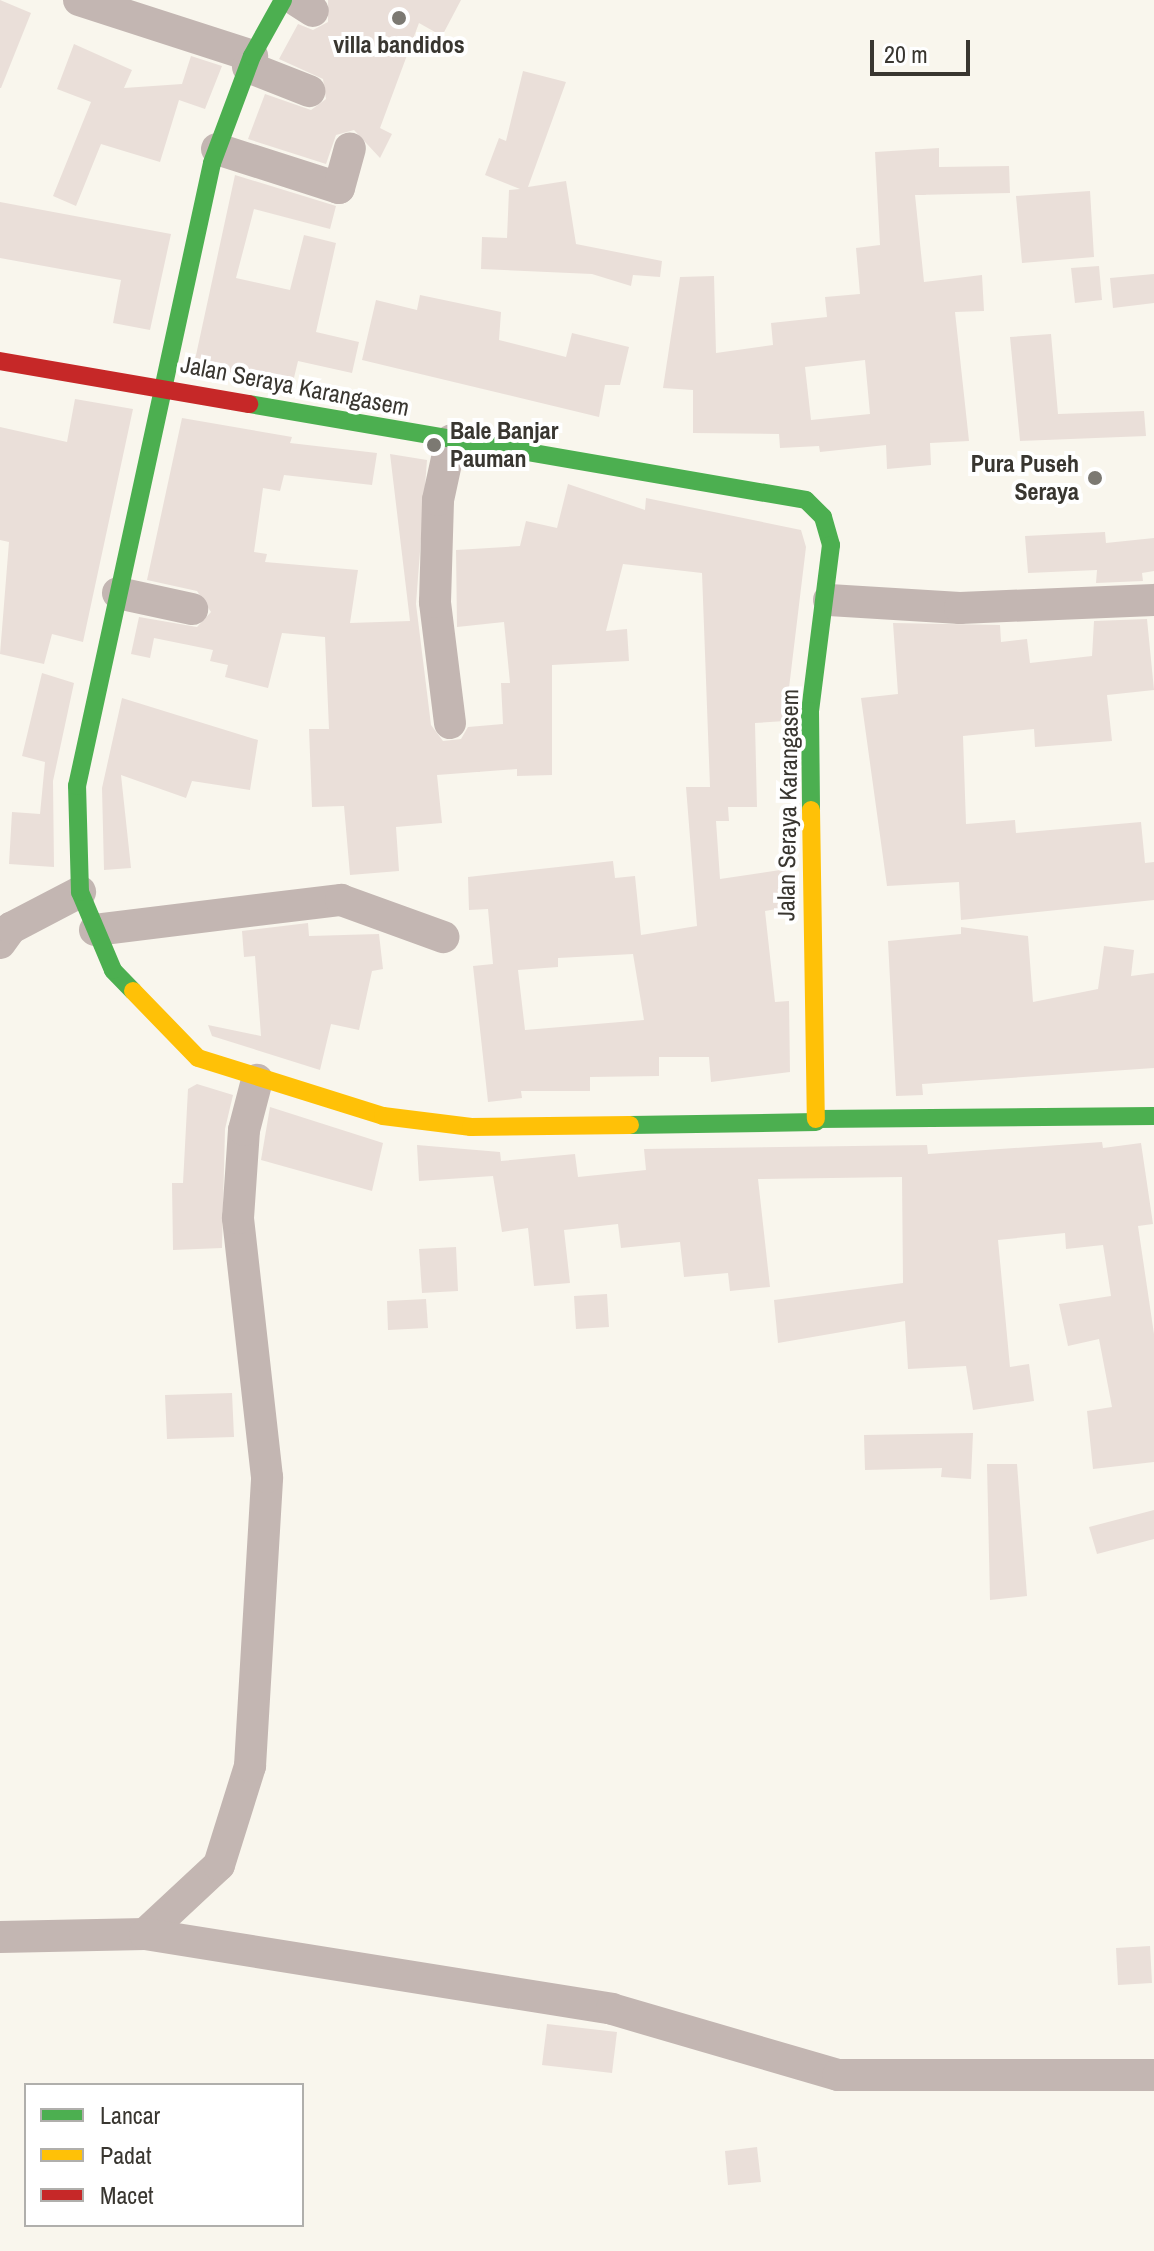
<!DOCTYPE html>
<html>
<head>
<meta charset="utf-8">
<style>
  body { margin:0 }
  #map { position:relative; width:1154px; height:2251px; overflow:hidden; background:#f9f6ed; font-family:"Archivo Narrow",sans-serif }
  div>[style] { position:absolute }
  .building>* { inset:0; background:#eadfd9 }
  .street>* { height:32px; margin:-16px; padding:0 16px; transform-origin:16px; border-radius:16px; background:#c3b6b2 }
  .fast>* { height:18px; margin:-9px; padding:0 9px; transform-origin:9px; border-radius:9px; background:#4caf50 }
  .slow>* { height:18px; margin:-9px; padding:0 9px; transform-origin:9px; border-radius:9px; background:#ffc107 }
  .jam>* { height:18px; margin:-9px; padding:0 9px; transform-origin:9px; border-radius:9px; background:#c62828 }
  .dots>* { width:22px; height:22px; translate:-50% -50%; box-sizing:border-box; border:4px solid #fff; border-radius:50% }
  span { translate:-50% -50%; white-space:nowrap; text-align:center; line-height:1.15; -webkit-text-stroke:8px #fff; paint-order:stroke }
  .poi-label { font-size:24px; color:#393630; font-weight:700 }
  .left { translate:0 -50%; text-align:left }
  .right { translate:-100% -50%; text-align:right }
  .street-label { font-size:24px; color:#393630 }
  .legend { position:absolute; left:24px; top:2083px; width:280px; height:144px; box-sizing:border-box; background:#fff; border:2px solid #b0afac; margin:0; padding:10px 14px; list-style:none; font-size:24px; color:#393630 }
  .legend li { display:flex; align-items:center; gap:16px; height:40px }
  .legend b { width:40px; border:2px solid #b0afac }
  .scale { position:absolute; left:870px; top:40px; width:100px; height:36px; box-sizing:border-box; border:4px solid #393630; border-top:0; padding-left:10px; font-size:24px; line-height:28px; white-space:nowrap; color:#393630; -webkit-text-stroke:6px #fff; paint-order:stroke }
</style>
</head>
<body>
<div id="map">
  <div class="building">
    <i style="clip-path:polygon(0 0,31px 13px,1px 88px,0 88px)"></i>
    <i style="clip-path:polygon(328px 0,461px 0,442px 36px,419px 23px,380px 128px,392px 134px,380px 158px,354px 130px,336px 135px,326px 164px,248px 139px,265px 94px,311px 110px,326px 99px,323px 79px,279px 59px,298px 24px,313px 30px,328px 22px)"></i>
    <i style="clip-path:polygon(74px 44px,132px 70px,124px 88px,182px 84px,191px 56px,222px 66px,205px 109px,179px 100px,160px 162px,101px 144px,76px 206px,53px 196px,91px 102px,57px 89px)"></i>
    <i style="clip-path:polygon(523px 71px,566px 82px,528px 187px,566px 181px,576px 244px,662px 261px,660px 277px,633px 275px,631px 286px,592px 274px,481px 269px,482px 237px,507px 238px,509px 190px,520px 189px,485px 175px,499px 138px,506px 141px)"></i>
    <i style="clip-path:polygon(evenodd,939px 148px,939px 167px,1009px 166px,1010px 193px,915px 195px,924px 282px,982px 275px,984px 311px,955px 312px,969px 441px,930px 443px,931px 465px,887px 469px,886px 445px,820px 452px,819px 446px,780px 448px,779px 434px,693px 433px,693px 390px,663px 388px,680px 277px,714px 276px,716px 353px,773px 345px,771px 323px,827px 317px,825px 297px,860px 294px,856px 248px,880px 245px,875px 152px,939px 148px,865px 360px,870px 414px,811px 420px,805px 367px,865px 360px)"></i>
    <i style="clip-path:polygon(235px 175px,336px 206px,330px 229px,254px 209px,236px 278px,290px 290px,304px 235px,336px 243px,316px 332px,359px 342px,352px 373px,298px 361px,292px 386px,193px 369px)"></i>
    <i style="clip-path:polygon(1090px 191px,1094px 257px,1022px 263px,1016px 196px)"></i>
    <i style="clip-path:polygon(0 202px,171px 234px,150px 330px,113px 323px,121px 280px,0 258px)"></i>
    <i style="clip-path:polygon(1099px 266px,1102px 300px,1075px 303px,1071px 268px)"></i>
    <i style="clip-path:polygon(1154px 274px,1154px 303px,1113px 308px,1110px 278px)"></i>
    <i style="clip-path:polygon(420px 295px,501px 312px,499px 340px,566px 357px,572px 333px,629px 347px,620px 385px,605px 385px,599px 417px,362px 360px,376px 300px,417px 310px)"></i>
    <i style="clip-path:polygon(1051px 334px,1058px 414px,1144px 411px,1146px 436px,1020px 441px,1010px 337px)"></i>
    <i style="clip-path:polygon(75px 399px,133px 409px,83px 642px,52px 634px,44px 664px,0 654px,9px 542px,0 540px,0 427px,67px 442px)"></i>
    <i style="clip-path:polygon(evenodd,182px 418px,292px 437px,290px 443px,377px 453px,372px 485px,284px 475px,280px 491px,263px 488px,254px 552px,267px 554px,265px 562px,358px 570px,350px 623px,410px 621px,390px 454px,427px 460px,416px 604px,431px 725px,443px 741px,461px 739px,468px 727px,503px 724px,501px 683px,510px 683px,504px 622px,457px 627px,456px 550px,520px 546px,526px 521px,557px 528px,568px 484px,645px 510px,646px 498px,801px 530px,806px 547px,785px 721px,755px 723px,757px 807px,728px 807px,729px 821px,716px 821px,720px 879px,787px 869px,788px 907px,765px 911px,775px 1002px,789px 1001px,790px 1072px,711px 1082px,709px 1057px,659px 1057px,659px 1076px,590px 1077px,590px 1091px,521px 1091px,522px 1098px,488px 1102px,473px 966px,493px 964px,488px 909px,469px 910px,468px 877px,613px 861px,615px 878px,635px 876px,641px 935px,697px 926px,686px 787px,710px 787px,702px 573px,623px 564px,606px 631px,627px 629px,629px 661px,552px 665px,552px 775px,517px 776px,517px 769px,437px 775px,442px 823px,396px 827px,399px 871px,350px 875px,344px 806px,312px 807px,309px 729px,329px 729px,325px 637px,282px 633px,268px 688px,225px 677px,228px 665px,210px 661px,213px 650px,154px 638px,150px 658px,131px 654px,139px 617px,197px 627px,211px 612px,197px 591px,147px 580px,182px 418px,633px 954px,644px 1020px,525px 1030px,518px 970px,558px 967px,558px 958px,633px 954px)"></i>
    <i style="clip-path:polygon(1105px 532px,1106px 543px,1154px 538px,1154px 571px,1142px 573px,1143px 581px,1096px 583px,1097px 570px,1028px 573px,1025px 536px)"></i>
    <i style="clip-path:polygon(1147px 619px,1154px 690px,1107px 695px,1112px 741px,1035px 747px,1034px 729px,963px 736px,966px 824px,1015px 820px,1016px 833px,1141px 822px,1145px 863px,1154px 862px,1154px 900px,961px 920px,959px 882px,887px 886px,861px 698px,898px 694px,893px 623px,1000px 625px,1001px 642px,1027px 639px,1030px 663px,1092px 656px,1094px 621px)"></i>
    <i style="clip-path:polygon(42px 673px,74px 683px,53px 781px,54px 867px,9px 864px,12px 812px,40px 814px,45px 762px,22px 756px)"></i>
    <i style="clip-path:polygon(122px 698px,258px 740px,250px 790px,192px 781px,186px 798px,121px 775px,131px 868px,104px 870px,102px 788px)"></i>
    <i style="clip-path:polygon(308px 923px,309px 936px,379px 934px,383px 969px,372px 971px,359px 1030px,331px 1024px,320px 1070px,212px 1036px,208px 1025px,261px 1036px,255px 956px,244px 957px,242px 931px)"></i>
    <i style="clip-path:polygon(961px 927px,1028px 936px,1033px 1002px,1098px 989px,1104px 946px,1134px 950px,1131px 976px,1154px 973px,1154px 1068px,922px 1084px,923px 1095px,896px 1096px,888px 941px,961px 934px)"></i>
    <i style="clip-path:polygon(197px 1084px,233px 1095px,225px 1129px,222px 1248px,173px 1250px,172px 1183px,183px 1183px,188px 1089px)"></i>
    <i style="clip-path:polygon(270px 1107px,383px 1143px,372px 1191px,261px 1160px)"></i>
    <i style="clip-path:polygon(1102px 1142px,1103px 1148px,1141px 1143px,1153px 1224px,1138px 1226px,1154px 1334px,1154px 1462px,1093px 1469px,1087px 1411px,1112px 1407px,1099px 1339px,1068px 1346px,1059px 1304px,1111px 1296px,1103px 1245px,1066px 1249px,1065px 1233px,998px 1240px,1010px 1367px,1029px 1364px,1034px 1401px,973px 1410px,966px 1366px,908px 1369px,905px 1321px,778px 1343px,774px 1300px,903px 1283px,902px 1177px,758px 1179px,770px 1287px,730px 1291px,728px 1273px,684px 1277px,680px 1242px,621px 1248px,618px 1224px,564px 1230px,570px 1283px,534px 1286px,528px 1228px,502px 1232px,493px 1176px,419px 1181px,417px 1145px,500px 1152px,501px 1161px,575px 1154px,578px 1177px,646px 1170px,644px 1149px,927px 1145px,928px 1154px)"></i>
    <i style="clip-path:polygon(456px 1247px,458px 1291px,422px 1293px,419px 1249px)"></i>
    <i style="clip-path:polygon(607px 1294px,609px 1327px,576px 1329px,574px 1296px)"></i>
    <i style="clip-path:polygon(426px 1299px,428px 1328px,388px 1330px,387px 1301px)"></i>
    <i style="clip-path:polygon(232px 1393px,234px 1437px,167px 1439px,165px 1395px)"></i>
    <i style="clip-path:polygon(973px 1433px,971px 1479px,941px 1477px,942px 1468px,865px 1470px,864px 1435px)"></i>
    <i style="clip-path:polygon(987px 1464px,1017px 1464px,1027px 1596px,990px 1600px)"></i>
    <i style="clip-path:polygon(1154px 1510px,1154px 1539px,1097px 1554px,1089px 1527px)"></i>
    <i style="clip-path:polygon(1150px 1946px,1152px 1983px,1118px 1985px,1116px 1948px)"></i>
    <i style="clip-path:polygon(547px 2024px,617px 2032px,612px 2073px,542px 2065px)"></i>
    <i style="clip-path:polygon(757px 2147px,761px 2182px,728px 2185px,725px 2151px)"></i>
  </div>
  <div class="street">
    <i style="left:79px;top:0;width:182px;rotate:17.9deg"></i>
    <i style="left:296px;top:0;width:20px;rotate:33deg"></i>
    <i style="left:248px;top:67px;width:66px;rotate:21.5deg"></i>
    <i style="left:217px;top:149px;width:128px;rotate:17.7deg"></i>
    <i style="left:339px;top:188px;width:41px;rotate:-74.6deg"></i>
    <i style="left:118px;top:593px;width:76px;rotate:12.2deg"></i>
    <i style="left:829px;top:600px;width:131px;rotate:3.5deg"></i>
    <i style="left:960px;top:608px;width:194px;rotate:-2.4deg"></i>
    <i style="left:450px;top:723px;width:122px;rotate:-97.1deg"></i>
    <i style="left:435px;top:602px;width:102px;rotate:-88.3deg"></i>
    <i style="left:438px;top:500px;width:61px;rotate:-77.8deg"></i>
    <i style="left:95px;top:930px;width:248px;rotate:-7deg"></i>
    <i style="left:341px;top:900px;width:109px;rotate:19.9deg"></i>
    <i style="left:0;top:943px;width:19px;rotate:-54deg"></i>
    <i style="left:11px;top:928px;width:78px;rotate:-27.6deg"></i>
    <i style="left:145px;top:1934px;width:101px;rotate:-43deg"></i>
    <i style="left:219px;top:1865px;width:104px;rotate:-72.6deg"></i>
    <i style="left:250px;top:1766px;width:289px;rotate:-86.6deg"></i>
    <i style="left:267px;top:1477px;width:261px;rotate:-96.4deg"></i>
    <i style="left:238px;top:1218px;width:88px;rotate:-86.1deg"></i>
    <i style="left:244px;top:1130px;width:52px;rotate:-75.4deg"></i>
    <i style="left:0;top:1937px;width:145px;rotate:-1.2deg"></i>
    <i style="left:145px;top:1934px;width:473px;rotate:9.1deg"></i>
    <i style="left:612px;top:2009px;width:235px;rotate:16.3deg"></i>
    <i style="left:838px;top:2075px;width:316px"></i>
  </div>
  <div class="fast">
    <i style="left:249px;top:404px;width:565px;rotate:9.78deg"></i>
    <i style="left:806px;top:500px;width:24px;rotate:45deg"></i>
    <i style="left:823px;top:517px;width:29px;rotate:74deg"></i>
    <i style="left:831px;top:545px;width:167px;rotate:97.2deg"></i>
    <i style="left:810px;top:711px;width:99px;rotate:89.4deg"></i>
    <i style="left:133px;top:991px;width:29px;rotate:-134deg"></i>
    <i style="left:113px;top:970px;width:85px;rotate:-112.9deg"></i>
    <i style="left:80px;top:892px;width:106px;rotate:-91.6deg"></i>
    <i style="left:77px;top:786px;width:637px;rotate:-77.77deg"></i>
    <i style="left:212px;top:163px;width:114px;rotate:-69.5deg"></i>
    <i style="left:252px;top:56px;width:64px;rotate:-61deg"></i>
    <i style="left:816px;top:1119px;width:338px;rotate:-0.5deg"></i>
    <i style="left:630px;top:1125px;width:186px;rotate:-0.9deg"></i>
  </div>
  <div class="slow">
    <i style="left:811px;top:810px;width:309px;rotate:89.1deg"></i>
    <i style="left:133px;top:991px;width:93px;rotate:45.9deg"></i>
    <i style="left:198px;top:1058px;width:194px;rotate:17.4deg"></i>
    <i style="left:383px;top:1116px;width:89px;rotate:7.1deg"></i>
    <i style="left:471px;top:1127px;width:159px;rotate:-0.7deg"></i>
  </div>
  <div class="jam">
    <i style="left:0;top:361px;width:253px;rotate:9.8deg"></i>
  </div>
  <div class="dots">
    <i style="left:399px;top:18px;background:#7c7972"></i>
    <i style="left:434px;top:445px;background:#7c7972"></i>
    <i style="left:1095px;top:478px;background:#7c7972"></i>
  </div>
  <div class="poi-label">
    <span style="left:399px;top:45px">villa bandidos</span>
    <span class="left" style="left:450px;top:445px">Bale Banjar<br>Pauman</span>
    <span class="right" style="left:1079px;top:478px">Pura Puseh<br>Seraya</span>
  </div>
  <div class="street-label">
    <span style="left:295px;top:386px;rotate:11deg">Jalan Seraya Karangasem</span>
    <span style="left:788px;top:805px;rotate:-89deg">Jalan Seraya Karangasem</span>
  </div>
  <ul class="legend">
  <li><b style="height:10px;background:#4caf50"></b>Lancar</li>
  <li><b style="height:10px;background:#ffc107"></b>Padat</li>
  <li><b style="height:10px;background:#c62828"></b>Macet</li>
  </ul>
  <div class="scale">20 m</div>
</div>
</body>
</html>
